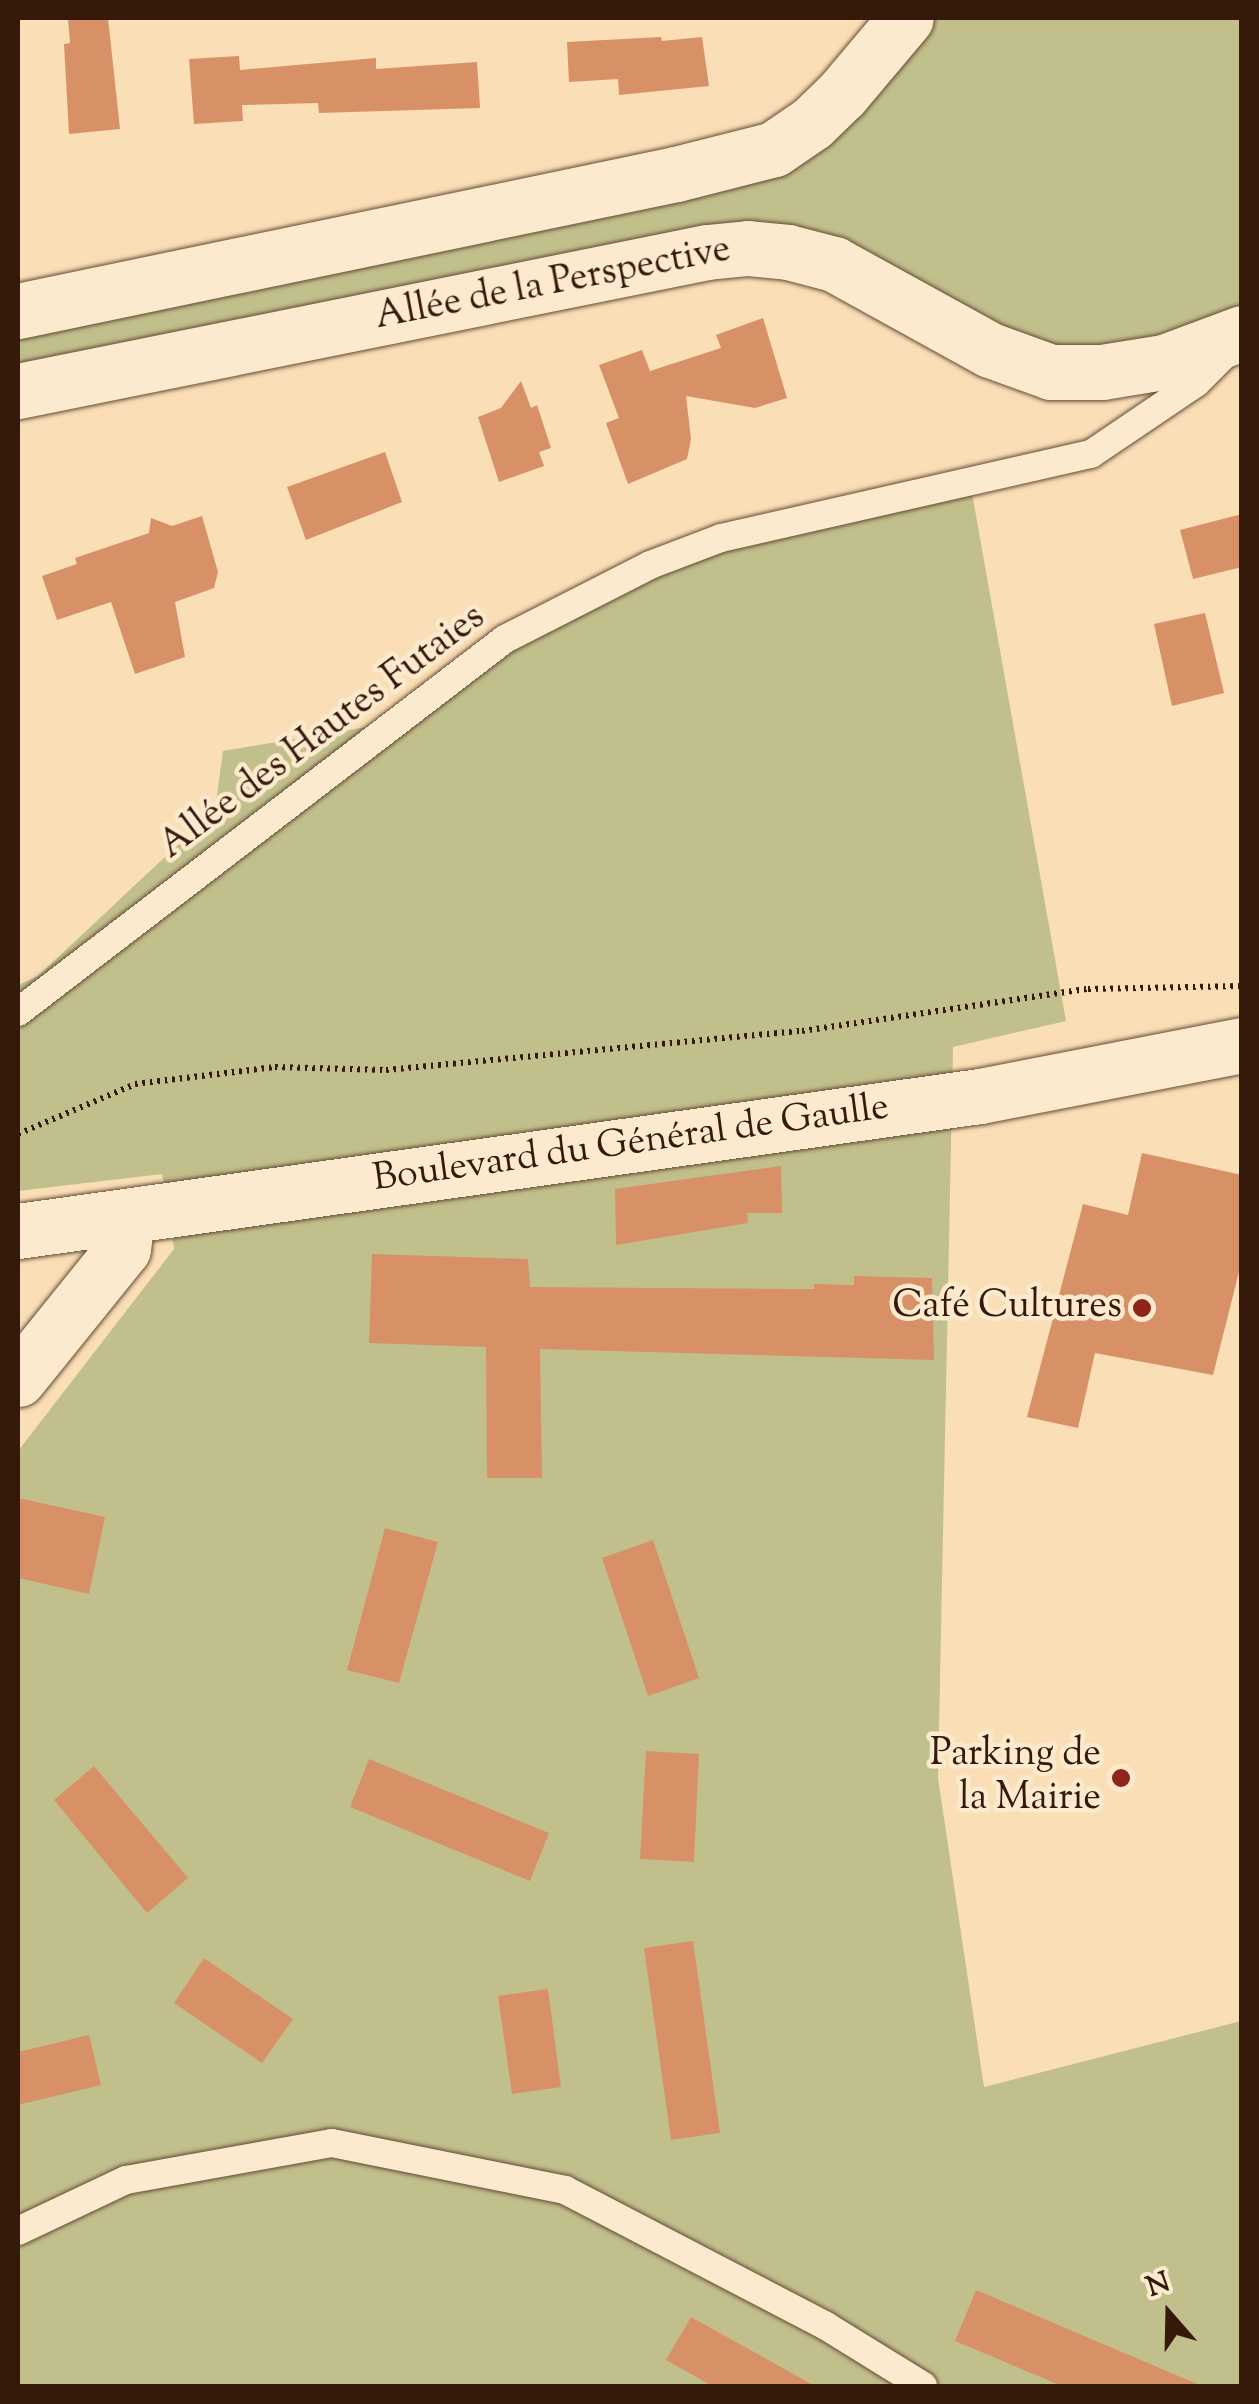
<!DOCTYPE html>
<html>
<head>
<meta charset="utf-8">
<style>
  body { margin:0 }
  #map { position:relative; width:1259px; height:2404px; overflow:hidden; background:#fadeb5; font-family:"Sorts Mill Goudy",serif }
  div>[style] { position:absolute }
  .green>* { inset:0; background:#c1c08c }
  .building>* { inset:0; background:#d89166 }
  .path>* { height:6px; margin-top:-3px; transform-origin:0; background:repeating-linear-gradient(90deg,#35190a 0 2.5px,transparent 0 7.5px) }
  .roads { filter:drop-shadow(0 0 2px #664a35) drop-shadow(0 0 2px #664a35) }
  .service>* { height:28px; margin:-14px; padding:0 14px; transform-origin:14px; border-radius:14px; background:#fceacf }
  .minor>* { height:55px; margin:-27.5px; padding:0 27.5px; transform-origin:27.5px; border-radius:27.5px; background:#fceacf }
  .secondary>* { height:55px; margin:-27.5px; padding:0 27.5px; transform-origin:27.5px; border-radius:27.5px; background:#fceacf }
  .dots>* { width:28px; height:28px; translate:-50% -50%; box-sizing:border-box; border:5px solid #fceacf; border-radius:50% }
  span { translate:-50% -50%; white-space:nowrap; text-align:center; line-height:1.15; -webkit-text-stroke:9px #fceacf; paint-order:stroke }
  .street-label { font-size:38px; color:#35190a }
  .poi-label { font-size:38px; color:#35190a }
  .right { translate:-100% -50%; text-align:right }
  .frame { position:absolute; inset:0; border:20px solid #35190a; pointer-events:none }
  .north { position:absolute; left:1119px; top:2264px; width:100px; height:100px; -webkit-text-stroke:8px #fceacf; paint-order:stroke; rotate:340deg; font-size:28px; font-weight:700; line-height:40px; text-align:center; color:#35190a }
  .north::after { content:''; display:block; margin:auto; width:35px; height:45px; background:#35190a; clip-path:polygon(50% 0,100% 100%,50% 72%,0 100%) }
</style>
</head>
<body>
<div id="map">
  <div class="green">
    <i style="clip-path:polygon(919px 18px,1241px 18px,1241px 308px,1206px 331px,1051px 352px,829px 244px,18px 380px,18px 323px,729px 176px)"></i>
    <i style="clip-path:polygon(970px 482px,1066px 1021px,953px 1047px,938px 1778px,984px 2087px,1241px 2021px,1241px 2386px,18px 2386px,18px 1451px,174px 1249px,162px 1174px,18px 1191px,18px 985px,38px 976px,215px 810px,223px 751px,391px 723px,650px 565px)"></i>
  </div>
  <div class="building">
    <i style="clip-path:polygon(68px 18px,108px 18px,120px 129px,69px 134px,64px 44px,70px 43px)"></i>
    <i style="clip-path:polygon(661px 37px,662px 41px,702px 37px,709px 86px,619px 95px,618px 79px,569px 82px,567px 42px)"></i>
    <i style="clip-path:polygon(239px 56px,240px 70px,376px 58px,376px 69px,477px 62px,480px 108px,319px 113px,318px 103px,242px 105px,243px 121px,194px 124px,189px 59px)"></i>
    <i style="clip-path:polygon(763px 318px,787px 398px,755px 408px,686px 396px,691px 439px,687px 459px,628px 484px,606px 423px,619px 418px,599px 365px,642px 350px,650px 371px,721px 348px,716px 335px)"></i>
    <i style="clip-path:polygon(521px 381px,531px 408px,537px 405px,551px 448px,539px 452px,544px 466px,499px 482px,478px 417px,501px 408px)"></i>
    <i style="clip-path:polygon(385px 452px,402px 502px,306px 540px,287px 487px)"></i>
    <i style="clip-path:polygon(1242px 514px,1242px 567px,1193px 579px,1180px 530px)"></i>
    <i style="clip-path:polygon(202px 516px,218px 572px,214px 588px,175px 602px,185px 657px,135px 674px,111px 602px,57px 620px,42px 576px,77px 564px,75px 558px,149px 533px,151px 518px,172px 526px)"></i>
    <i style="clip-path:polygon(1205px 613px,1224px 693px,1172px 706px,1154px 624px)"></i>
    <i style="clip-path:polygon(1142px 1153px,1242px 1175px,1242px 1260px,1213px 1375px,1095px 1353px,1078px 1428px,1027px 1417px,1083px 1204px,1128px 1215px)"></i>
    <i style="clip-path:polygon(781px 1166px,782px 1213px,747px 1213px,748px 1223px,616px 1245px,615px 1189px)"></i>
    <i style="clip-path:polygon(372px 1254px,528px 1259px,530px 1287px,814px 1289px,814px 1284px,854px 1285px,854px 1276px,932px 1278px,934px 1360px,540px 1349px,542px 1478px,487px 1478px,486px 1347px,369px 1343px)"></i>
    <i style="clip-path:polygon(18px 1498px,105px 1517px,89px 1594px,18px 1578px)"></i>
    <i style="clip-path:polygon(385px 1528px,438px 1542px,399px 1683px,347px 1670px)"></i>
    <i style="clip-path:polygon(653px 1540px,699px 1678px,648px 1696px,602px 1558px)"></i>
    <i style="clip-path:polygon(646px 1751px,699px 1754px,694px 1862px,640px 1859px)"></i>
    <i style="clip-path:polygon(369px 1759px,549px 1833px,530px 1881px,350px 1807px)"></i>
    <i style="clip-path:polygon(94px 1766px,188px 1878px,147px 1913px,54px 1800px)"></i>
    <i style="clip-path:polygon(693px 1941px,720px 2133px,671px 2140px,644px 1948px)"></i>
    <i style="clip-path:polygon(204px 1958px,293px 2019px,262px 2063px,174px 2003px)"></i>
    <i style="clip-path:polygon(548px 1989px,561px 2087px,512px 2094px,498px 1996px)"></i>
    <i style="clip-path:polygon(89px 2035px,101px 2085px,18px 2105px,18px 2052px)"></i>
    <i style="clip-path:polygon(976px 2290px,1202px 2386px,1062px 2386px,955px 2341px)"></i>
    <i style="clip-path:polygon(691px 2317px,815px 2386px,712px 2386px,666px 2360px)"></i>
  </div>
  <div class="path">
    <i style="left:18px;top:1134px;width:127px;rotate:-23.1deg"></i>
    <i style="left:135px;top:1084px;width:141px;rotate:-6.9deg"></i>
    <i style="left:275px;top:1067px;width:111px;rotate:1.5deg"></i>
    <i style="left:386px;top:1070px;width:418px;rotate:-5.4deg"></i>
    <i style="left:802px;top:1031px;width:289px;rotate:-8.4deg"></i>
    <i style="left:1088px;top:989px;width:154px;rotate:-1.1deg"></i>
  </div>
  <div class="roads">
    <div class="service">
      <i style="left:18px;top:1012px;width:613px;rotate:-37.45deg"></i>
      <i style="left:505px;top:639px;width:163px;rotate:-27deg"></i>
      <i style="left:650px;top:565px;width:76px;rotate:-20.8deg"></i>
      <i style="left:721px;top:538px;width:379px;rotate:-12.8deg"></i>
      <i style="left:1091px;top:454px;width:127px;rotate:-34.1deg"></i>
      <i style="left:1196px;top:383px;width:42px;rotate:-45deg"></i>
      <i style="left:18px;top:2231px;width:119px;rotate:-25.3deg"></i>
      <i style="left:126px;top:2180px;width:209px;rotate:-10.2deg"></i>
      <i style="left:332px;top:2143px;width:238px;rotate:11.4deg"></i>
      <i style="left:565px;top:2190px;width:294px;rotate:27.5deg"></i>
      <i style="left:826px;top:2326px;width:114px;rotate:31.7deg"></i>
    </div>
    <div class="minor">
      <i style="left:18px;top:311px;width:672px;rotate:-11.76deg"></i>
      <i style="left:676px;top:174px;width:101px;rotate:-14.3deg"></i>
      <i style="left:774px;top:149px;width:46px;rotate:-34.4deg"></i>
      <i style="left:812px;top:123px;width:42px;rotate:-44deg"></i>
      <i style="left:842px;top:94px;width:99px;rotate:-49.9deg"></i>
      <i style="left:18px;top:391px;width:703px;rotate:-11.41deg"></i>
      <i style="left:707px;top:252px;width:41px;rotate:-5.6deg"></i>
      <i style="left:748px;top:248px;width:40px;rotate:5.7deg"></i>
      <i style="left:788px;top:252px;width:48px;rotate:14.6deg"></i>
      <i style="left:834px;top:264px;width:178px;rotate:28.9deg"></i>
      <i style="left:990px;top:350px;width:65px;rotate:19.8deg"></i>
      <i style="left:1051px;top:372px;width:51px"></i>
      <i style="left:1102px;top:372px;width:63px;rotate:-9.2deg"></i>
      <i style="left:1164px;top:362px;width:83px;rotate:-20.4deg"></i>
      <i style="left:18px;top:1379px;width:167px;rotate:-51.1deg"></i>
      <i style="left:123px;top:1249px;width:33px;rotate:-83deg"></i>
    </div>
    <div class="secondary">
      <i style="left:18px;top:1231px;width:971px;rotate:-7.99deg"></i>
      <i style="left:980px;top:1096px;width:267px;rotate:-11deg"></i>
    </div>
  </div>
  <div class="dots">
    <i style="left:1142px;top:1308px;background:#8f2418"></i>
    <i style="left:1121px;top:1778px;background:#8f2418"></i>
  </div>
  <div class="street-label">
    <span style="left:553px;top:285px;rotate:-11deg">Allée de la Perspective</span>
    <span style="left:323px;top:733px;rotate:-37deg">Allée des Hautes Futaies</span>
    <span style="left:631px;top:1145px;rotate:-8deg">Boulevard du Général de Gaulle</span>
  </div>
  <div class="poi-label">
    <span class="right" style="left:1122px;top:1308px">Café Cultures</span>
    <span class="right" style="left:1101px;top:1778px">Parking de<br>la Mairie</span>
  </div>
  <div class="frame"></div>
  <div class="north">N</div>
</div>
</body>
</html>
